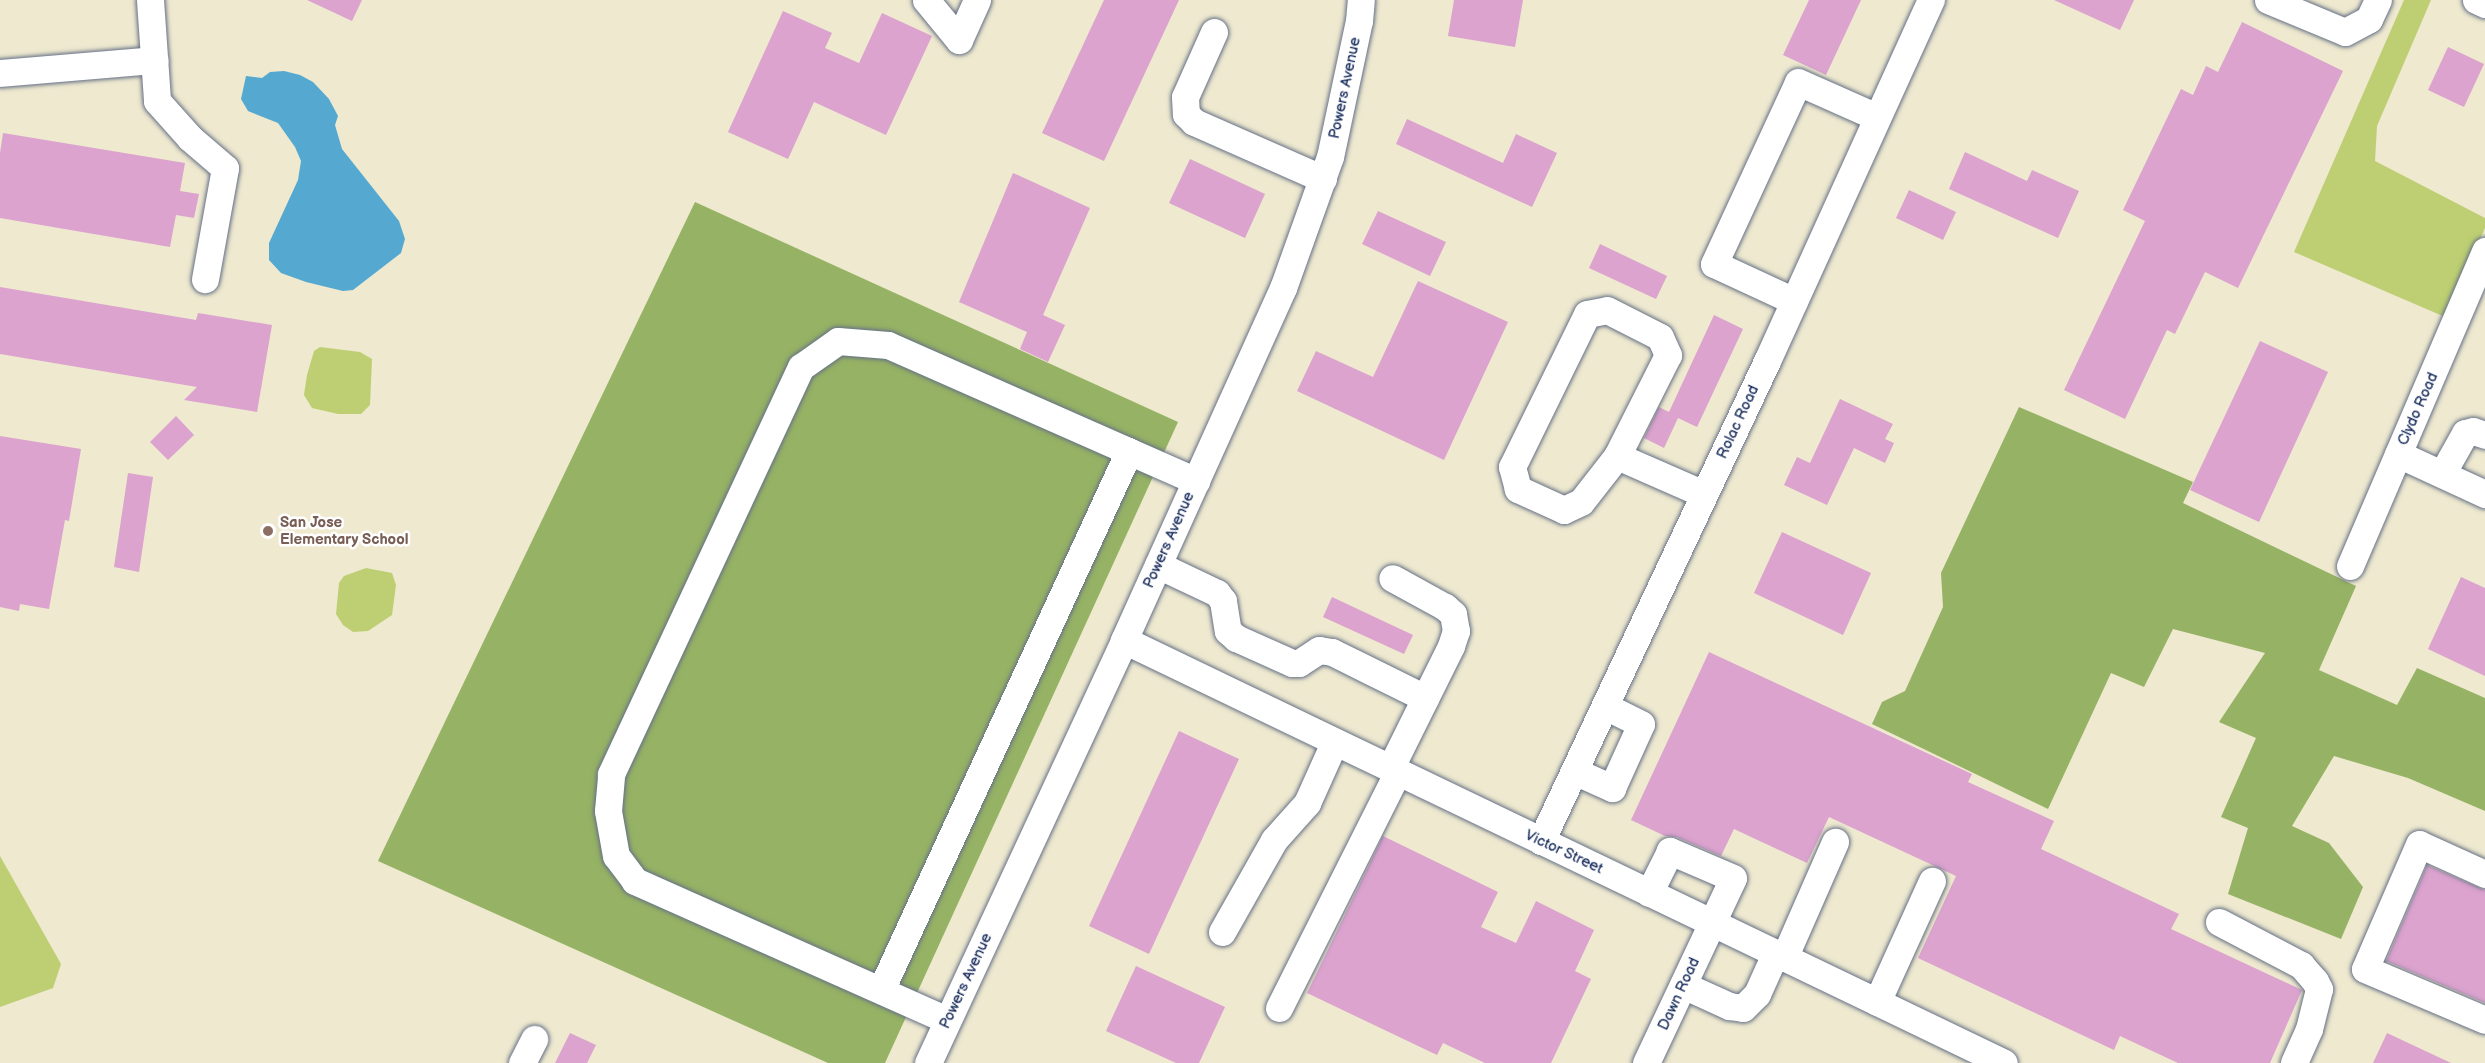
<!DOCTYPE html>
<html>
<head>
<meta charset="utf-8">
<style>
  body { margin:0 }
  #map { position:relative; width:2485px; height:1063px; overflow:hidden; background:#eee9cf; font-family:"Balsamiq Sans",sans-serif }
  div>[style] { position:absolute }
  .green>* { inset:0; background:#bdcf72 }
  .forest>* { inset:0; background:#96b264 }
  .water>* { inset:0; background:#55a8d0 }
  .building>* { inset:0; background:#dba3ce }
  .roads { filter:drop-shadow(0 0 2px #657086) drop-shadow(0 0 2px #657086) }
  .minor>* { height:27px; margin:-13.5px; padding:0 13.5px; transform-origin:13.5px; border-radius:13.5px; background:#fff }
  .dots>* { width:16px; height:16px; translate:-50% -50%; box-sizing:border-box; border:3px solid #fff; border-radius:50% }
  span { translate:-50% -50%; white-space:nowrap; text-align:center; line-height:1.15; -webkit-text-stroke:5px #fff; paint-order:stroke }
  .street-label { font-size:15px; color:#1b2f5e }
  .education-label { font-size:15px; color:#785e54; font-weight:700 }
  .left { translate:0 -50%; text-align:left }
</style>
</head>
<body>
<div id="map">
  <div class="green">
    <i style="clip-path:polygon(2404px 0,2431px 0,2377px 126px,2375px 161px,2485px 218px,2485px 228px,2445px 317px,2294px 252px)"></i>
    <i style="clip-path:polygon(320px 347px,360px 352px,372px 359px,370px 405px,361px 414px,338px 414px,312px 408px,304px 395px,307px 375px,314px 351px)"></i>
    <i style="clip-path:polygon(366px 568px,392px 573px,396px 585px,392px 615px,368px 631px,353px 632px,343px 625px,336px 614px,339px 583px,344px 576px)"></i>
    <i style="clip-path:polygon(0 856px,61px 964px,53px 988px,0 1007px)"></i>
  </div>
  <div class="forest">
    <i style="clip-path:polygon(695px 202px,1178px 422px,885px 1063px,828px 1063px,378px 861px)"></i>
    <i style="clip-path:polygon(2019px 407px,2193px 482px,2183px 503px,2356px 586px,2319px 670px,2397px 705px,2417px 668px,2485px 698px,2485px 811px,2408px 778px,2334px 756px,2292px 826px,2329px 843px,2363px 887px,2341px 939px,2228px 894px,2248px 828px,2221px 817px,2256px 738px,2219px 722px,2265px 653px,2173px 629px,2144px 687px,2111px 673px,2048px 809px,1872px 724px,1882px 702px,1905px 691px,1943px 607px,1941px 573px)"></i>
  </div>
  <div class="water">
    <i style="clip-path:polygon(284px 71px,300px 75px,313px 82px,329px 99px,338px 116px,335px 125px,342px 149px,399px 221px,405px 239px,401px 253px,353px 290px,343px 291px,306px 282px,281px 273px,269px 260px,269px 243px,298px 180px,301px 161px,295px 147px,278px 123px,248px 111px,241px 99px,246px 76px,262px 78px,270px 72px)"></i>
  </div>
  <div class="building">
    <i style="clip-path:polygon(307px 0,362px 0,352px 21px)"></i>
    <i style="clip-path:polygon(1104px 0,1179px 0,1104px 161px,1042px 133px)"></i>
    <i style="clip-path:polygon(1454px 0,1523px 0,1515px 47px,1448px 36px)"></i>
    <i style="clip-path:polygon(1809px 0,1861px 0,1826px 75px,1783px 55px)"></i>
    <i style="clip-path:polygon(2054px 0,2134px 0,2120px 30px)"></i>
    <i style="clip-path:polygon(783px 11px,832px 33px,825px 48px,859px 63px,882px 13px,932px 36px,886px 135px,814px 102px,788px 159px,728px 132px)"></i>
    <i style="clip-path:polygon(2242px 22px,2343px 71px,2238px 288px,2205px 272px,2175px 334px,2167px 330px,2125px 419px,2064px 390px,2145px 221px,2123px 210px,2181px 89px,2193px 95px,2206px 66px,2218px 72px)"></i>
    <i style="clip-path:polygon(2448px 47px,2484px 64px,2464px 107px,2428px 90px)"></i>
    <i style="clip-path:polygon(1407px 119px,1503px 163px,1516px 134px,1557px 153px,1532px 207px,1396px 144px)"></i>
    <i style="clip-path:polygon(3px 133px,185px 163px,180px 191px,199px 194px,194px 218px,176px 215px,170px 247px,0 218px,0 153px)"></i>
    <i style="clip-path:polygon(1965px 152px,2027px 181px,2032px 170px,2079px 191px,2058px 238px,1949px 189px)"></i>
    <i style="clip-path:polygon(1190px 159px,1265px 194px,1245px 238px,1169px 203px)"></i>
    <i style="clip-path:polygon(1013px 173px,1090px 208px,1043px 315px,1065px 325px,1048px 362px,1020px 349px,1027px 332px,959px 302px)"></i>
    <i style="clip-path:polygon(1909px 190px,1956px 212px,1943px 240px,1896px 218px)"></i>
    <i style="clip-path:polygon(1378px 211px,1446px 242px,1430px 276px,1362px 244px)"></i>
    <i style="clip-path:polygon(1600px 244px,1667px 276px,1656px 299px,1589px 268px)"></i>
    <i style="clip-path:polygon(1418px 281px,1508px 322px,1444px 460px,1297px 391px,1316px 351px,1373px 377px)"></i>
    <i style="clip-path:polygon(0 287px,196px 320px,198px 313px,272px 325px,257px 412px,184px 400px,197px 387px,0 354px)"></i>
    <i style="clip-path:polygon(1714px 315px,1743px 329px,1697px 427px,1678px 418px,1664px 448px,1644px 438px,1659px 407px,1669px 412px)"></i>
    <i style="clip-path:polygon(2260px 341px,2328px 372px,2259px 522px,2190px 490px)"></i>
    <i style="clip-path:polygon(1840px 399px,1893px 424px,1885px 439px,1894px 443px,1885px 463px,1854px 448px,1827px 505px,1784px 485px,1797px 457px,1810px 463px)"></i>
    <i style="clip-path:polygon(176px 416px,194px 435px,168px 460px,150px 442px)"></i>
    <i style="clip-path:polygon(0 436px,81px 449px,69px 521px,65px 520px,49px 609px,20px 604px,19px 611px,0 607px)"></i>
    <i style="clip-path:polygon(128px 473px,153px 477px,139px 572px,114px 567px)"></i>
    <i style="clip-path:polygon(1782px 532px,1871px 573px,1843px 635px,1754px 593px)"></i>
    <i style="clip-path:polygon(2461px 577px,2485px 588px,2485px 676px,2428px 649px)"></i>
    <i style="clip-path:polygon(1332px 597px,1413px 635px,1404px 654px,1323px 617px)"></i>
    <i style="clip-path:polygon(1709px 652px,1972px 774px,1968px 782px,2054px 821px,2041px 849px,2179px 914px,2171px 929px,2302px 990px,2270px 1063px,2178px 1063px,2120px 1036px,2114px 1050px,1918px 958px,1956px 876px,1829px 817px,1807px 863px,1734px 829px,1721px 856px,1676px 837px,1665px 836px,1631px 820px)"></i>
    <i style="clip-path:polygon(1179px 731px,1239px 759px,1149px 954px,1089px 926px)"></i>
    <i style="clip-path:polygon(1383px 836px,1498px 892px,1481px 927px,1516px 943px,1536px 901px,1594px 930px,1575px 971px,1591px 979px,1551px 1063px,1485px 1063px,1443px 1043px,1437px 1055px,1307px 993px)"></i>
    <i style="clip-path:polygon(2427px 865px,2485px 890px,2485px 1003px,2386px 961px)"></i>
    <i style="clip-path:polygon(1136px 966px,1225px 1007px,1199px 1063px,1176px 1063px,1106px 1031px)"></i>
    <i style="clip-path:polygon(570px 1033px,596px 1045px,587px 1063px,555px 1063px)"></i>
    <i style="clip-path:polygon(2387px 1033px,2451px 1063px,2373px 1063px)"></i>
  </div>
  <div class="roads">
    <div class="minor">
      <i style="left:150px;top:0;width:101px;rotate:86deg"></i>
      <i style="left:157px;top:101px;width:50px;rotate:48.3deg"></i>
      <i style="left:190px;top:138px;width:46px;rotate:40.6deg"></i>
      <i style="left:225px;top:168px;width:113px;rotate:100.2deg"></i>
      <i style="left:926px;top:0;width:52px;rotate:50.5deg"></i>
      <i style="left:959px;top:40px;width:44px;rotate:-65.8deg"></i>
      <i style="left:2268px;top:0;width:83px;rotate:22.6deg"></i>
      <i style="left:2345px;top:32px;width:27px;rotate:-28deg"></i>
      <i style="left:2369px;top:19px;width:21px;rotate:-65deg"></i>
      <i style="left:2476px;top:0;width:10px;rotate:24deg"></i>
      <i style="left:1214px;top:32px;width:71px;rotate:114deg"></i>
      <i style="left:1185px;top:97px;width:17px;rotate:87deg"></i>
      <i style="left:1186px;top:114px;width:11px;rotate:45deg"></i>
      <i style="left:1194px;top:122px;width:141px;rotate:23.8deg"></i>
      <i style="left:0;top:73px;width:155px;rotate:-4.8deg"></i>
      <i style="left:1794px;top:301px;width:88px;rotate:-155.2deg"></i>
      <i style="left:1714px;top:264px;width:200px;rotate:-65.2deg"></i>
      <i style="left:1798px;top:82px;width:86px;rotate:23.9deg"></i>
      <i style="left:2398px;top:454px;width:96px;rotate:24.7deg"></i>
      <i style="left:1617px;top:456px;width:58px;rotate:128deg"></i>
      <i style="left:1581px;top:502px;width:19px;rotate:155deg"></i>
      <i style="left:1564px;top:510px;width:51px;rotate:-155.5deg"></i>
      <i style="left:1518px;top:489px;width:23px;rotate:-105deg"></i>
      <i style="left:1512px;top:467px;width:170px;rotate:-63.9deg"></i>
      <i style="left:1587px;top:314px;width:20px;rotate:-11deg"></i>
      <i style="left:1607px;top:310px;width:59px;rotate:27deg"></i>
      <i style="left:1660px;top:337px;width:20px;rotate:66deg"></i>
      <i style="left:1668px;top:355px;width:113px;rotate:116.8deg"></i>
      <i style="left:1617px;top:456px;width:95px;rotate:23.6deg"></i>
      <i style="left:2442px;top:474px;width:47px;rotate:-60.7deg"></i>
      <i style="left:2465px;top:433px;width:8px;rotate:-14deg"></i>
      <i style="left:2473px;top:431px;width:13px;rotate:18deg"></i>
      <i style="left:1158px;top:565px;width:65px;rotate:25.4deg"></i>
      <i style="left:1217px;top:593px;width:10px;rotate:53deg"></i>
      <i style="left:1223px;top:601px;width:30px;rotate:81deg"></i>
      <i style="left:1228px;top:631px;width:11px;rotate:41deg"></i>
      <i style="left:1236px;top:638px;width:61px;rotate:24.1deg"></i>
      <i style="left:1292px;top:663px;width:7px"></i>
      <i style="left:1299px;top:663px;width:24px;rotate:-33deg"></i>
      <i style="left:1319px;top:650px;width:13px;rotate:9deg"></i>
      <i style="left:1332px;top:652px;width:104px;rotate:26.3deg"></i>
      <i style="left:2350px;top:566px;width:343px;rotate:-66.8deg"></i>
      <i style="left:1124px;top:640px;width:976px;rotate:25.67deg"></i>
      <i style="left:1390px;top:769px;width:137px;rotate:-63.6deg"></i>
      <i style="left:1451px;top:646px;width:16px;rotate:-72deg"></i>
      <i style="left:1456px;top:631px;width:17px;rotate:-100deg"></i>
      <i style="left:1453px;top:614px;width:11px;rotate:-139deg"></i>
      <i style="left:1445px;top:607px;width:60px;rotate:-151.3deg"></i>
      <i style="left:1574px;top:771px;width:42px;rotate:24.1deg"></i>
      <i style="left:1612px;top:788px;width:70px;rotate:-65.6deg"></i>
      <i style="left:1641px;top:724px;width:40px;rotate:-153.4deg"></i>
      <i style="left:1541px;top:841px;width:531px;rotate:-64.79deg"></i>
      <i style="left:1767px;top:361px;width:397px;rotate:-65.6deg"></i>
      <i style="left:2485px;top:874px;width:72px;rotate:-155.6deg"></i>
      <i style="left:2419px;top:844px;width:136px;rotate:113.4deg"></i>
      <i style="left:2365px;top:969px;width:130px;rotate:23deg"></i>
      <i style="left:2219px;top:922px;width:93px;rotate:27.7deg"></i>
      <i style="left:2301px;top:965px;width:21px;rotate:49deg"></i>
      <i style="left:2315px;top:981px;width:9px;rotate:63deg"></i>
      <i style="left:2319px;top:989px;width:41px;rotate:104deg"></i>
      <i style="left:2309px;top:1029px;width:37px;rotate:114deg"></i>
      <i style="left:1222px;top:932px;width:106px;rotate:-60.5deg"></i>
      <i style="left:1274px;top:840px;width:50px;rotate:-48.3deg"></i>
      <i style="left:1307px;top:803px;width:66px;rotate:-65.8deg"></i>
      <i style="left:1784px;top:958px;width:127px;rotate:-66.3deg"></i>
      <i style="left:1683px;top:985px;width:51px;rotate:24.5deg"></i>
      <i style="left:1729px;top:1006px;width:14px;rotate:8deg"></i>
      <i style="left:1743px;top:1008px;width:20px;rotate:-45deg"></i>
      <i style="left:1757px;top:994px;width:44px;rotate:-65.8deg"></i>
      <i style="left:881px;top:990px;width:593px;rotate:-65.29deg"></i>
      <i style="left:1877px;top:1002px;width:133px;rotate:-65.6deg"></i>
      <i style="left:1279px;top:1008px;width:263px;rotate:-63.3deg"></i>
      <i style="left:947px;top:1020px;width:342px;rotate:-156deg"></i>
      <i style="left:635px;top:881px;width:31px;rotate:-127deg"></i>
      <i style="left:616px;top:856px;width:46px;rotate:-100.1deg"></i>
      <i style="left:608px;top:811px;width:37px;rotate:-85deg"></i>
      <i style="left:611px;top:774px;width:449px;rotate:-65deg"></i>
      <i style="left:801px;top:367px;width:45px;rotate:-35.1deg"></i>
      <i style="left:838px;top:341px;width:50px;rotate:4.6deg"></i>
      <i style="left:888px;top:345px;width:337px;rotate:23.8deg"></i>
      <i style="left:522px;top:1063px;width:27px;rotate:-63deg"></i>
      <i style="left:928px;top:1063px;width:466px;rotate:-65.1deg"></i>
      <i style="left:1124px;top:640px;width:386px;rotate:-65.7deg"></i>
      <i style="left:1283px;top:288px;width:139px;rotate:-70.3deg"></i>
      <i style="left:1330px;top:157px;width:139px;rotate:-78deg"></i>
      <i style="left:1359px;top:21px;width:21px;rotate:-85deg"></i>
      <i style="left:1646px;top:1063px;width:204px;rotate:-64.8deg"></i>
      <i style="left:1733px;top:878px;width:69px;rotate:-156.8deg"></i>
      <i style="left:1670px;top:851px;width:47px;rotate:116.6deg"></i>
    </div>
  </div>
  <div class="dots">
    <i style="left:268px;top:531px;background:#8d6e63"></i>
  </div>
  <div class="street-label">
    <span style="left:1345px;top:88px;rotate:-78deg">Powers Avenue</span>
    <span style="left:2418px;top:409px;rotate:-66deg">Clydo Road</span>
    <span style="left:1738px;top:422px;rotate:-65deg">Rolac Road</span>
    <span style="left:1169px;top:540px;rotate:-66deg">Powers Avenue</span>
    <span style="left:1564px;top:852px;rotate:25deg">Victor Street</span>
    <span style="left:966px;top:981px;rotate:-65deg">Powers Avenue</span>
    <span style="left:1679px;top:994px;rotate:-65deg">Dawn Road</span>
  </div>
  <div class="education-label">
    <span class="left" style="left:280px;top:531px">San Jose<br>Elementary School</span>
  </div>
</div>
</body>
</html>
